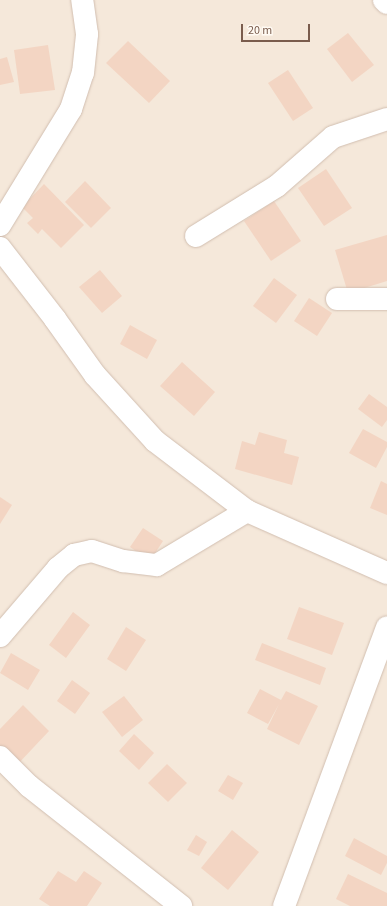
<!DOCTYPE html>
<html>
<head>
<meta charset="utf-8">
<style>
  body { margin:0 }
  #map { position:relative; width:387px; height:906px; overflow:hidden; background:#fdf6ec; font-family:"Source Sans 3",sans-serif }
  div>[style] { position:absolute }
  .residential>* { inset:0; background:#f5e8da }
  .building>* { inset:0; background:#f3d5c3 }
  .roads { filter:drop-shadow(0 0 1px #d1beb0) drop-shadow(0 0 1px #d1beb0) }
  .street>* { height:22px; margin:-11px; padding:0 11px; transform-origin:11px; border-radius:11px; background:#fff }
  span { translate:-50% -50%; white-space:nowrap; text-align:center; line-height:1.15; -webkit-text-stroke:3.5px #fffaf3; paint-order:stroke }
  .scale { position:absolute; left:241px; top:24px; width:69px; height:18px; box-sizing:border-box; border:2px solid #7a5c4d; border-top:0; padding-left:5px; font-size:12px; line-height:14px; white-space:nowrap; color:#7a5c4d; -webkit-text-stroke:3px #fffaf3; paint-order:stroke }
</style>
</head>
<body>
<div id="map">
  <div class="residential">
    <i style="clip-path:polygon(0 0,387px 0,387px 906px,0 906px)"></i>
  </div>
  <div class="building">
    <i style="clip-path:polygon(348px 33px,374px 65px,352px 82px,327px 49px)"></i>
    <i style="clip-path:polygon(128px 41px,170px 81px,149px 103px,106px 63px)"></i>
    <i style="clip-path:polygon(48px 45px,55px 90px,20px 94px,14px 50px)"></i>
    <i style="clip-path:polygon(7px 57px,14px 82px,0 85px,0 59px)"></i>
    <i style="clip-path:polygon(288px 70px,313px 108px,293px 121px,268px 83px)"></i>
    <i style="clip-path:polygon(326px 169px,352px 208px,324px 226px,298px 188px)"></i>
    <i style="clip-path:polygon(85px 181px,111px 208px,91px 228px,65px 202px)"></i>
    <i style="clip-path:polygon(44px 184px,84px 225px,61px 248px,42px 229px,38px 234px,27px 223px,33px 218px,22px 207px)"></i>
    <i style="clip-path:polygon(274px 201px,301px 241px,271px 261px,244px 221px)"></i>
    <i style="clip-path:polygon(387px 235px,387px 281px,348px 293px,335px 250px)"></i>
    <i style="clip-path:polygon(100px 270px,122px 296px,102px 313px,79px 287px)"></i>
    <i style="clip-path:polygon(274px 278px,297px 295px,276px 323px,253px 306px)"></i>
    <i style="clip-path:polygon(309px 298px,332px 313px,317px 336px,294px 321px)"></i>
    <i style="clip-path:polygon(130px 325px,157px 340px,147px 359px,120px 344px)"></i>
    <i style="clip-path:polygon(182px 362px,215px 392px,194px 416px,160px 386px)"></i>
    <i style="clip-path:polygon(369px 394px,387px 407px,387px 420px,382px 427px,358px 409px)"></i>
    <i style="clip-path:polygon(363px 429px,387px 442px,387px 447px,376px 468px,349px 453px)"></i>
    <i style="clip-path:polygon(259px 432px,287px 440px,284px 453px,299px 457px,292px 485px,235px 469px,242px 441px,255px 445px)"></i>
    <i style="clip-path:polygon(381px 481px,387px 484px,387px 515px,370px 508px)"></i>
    <i style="clip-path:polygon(0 497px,12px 505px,0 524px)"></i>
    <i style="clip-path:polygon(143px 528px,163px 541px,150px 561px,130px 547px)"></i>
    <i style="clip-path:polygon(299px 607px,344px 623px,332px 655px,287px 639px)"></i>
    <i style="clip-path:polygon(73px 612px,90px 625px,66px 658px,49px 645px)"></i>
    <i style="clip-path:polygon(126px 627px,146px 640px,126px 671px,107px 659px)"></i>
    <i style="clip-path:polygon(262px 643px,326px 668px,320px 685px,255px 660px)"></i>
    <i style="clip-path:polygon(11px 653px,40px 670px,28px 690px,0 673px)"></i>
    <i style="clip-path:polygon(72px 680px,90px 693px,75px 714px,57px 701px)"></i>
    <i style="clip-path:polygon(260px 689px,281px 700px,286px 691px,318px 706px,299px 745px,267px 729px,279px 704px,268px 724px,247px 713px)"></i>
    <i style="clip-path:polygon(124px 696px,143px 720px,122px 737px,102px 712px)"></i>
    <i style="clip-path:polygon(23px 705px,49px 731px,17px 765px,0 748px,0 729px)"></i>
    <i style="clip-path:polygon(134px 734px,154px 753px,139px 770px,119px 751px)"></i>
    <i style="clip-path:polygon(167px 764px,187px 783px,168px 802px,148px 783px)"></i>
    <i style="clip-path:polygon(228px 775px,243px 783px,233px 800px,218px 791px)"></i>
    <i style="clip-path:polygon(232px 830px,259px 852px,228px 890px,201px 868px)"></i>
    <i style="clip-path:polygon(196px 835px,207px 842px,199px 856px,187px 850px)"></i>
    <i style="clip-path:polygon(354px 838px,387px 856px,387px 863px,381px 875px,345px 856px)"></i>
    <i style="clip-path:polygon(58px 871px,76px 882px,84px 871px,102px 883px,87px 906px,50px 906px,39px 899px)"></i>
    <i style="clip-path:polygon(348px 874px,387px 893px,387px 906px,350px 906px,336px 899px)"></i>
  </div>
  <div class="roads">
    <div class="street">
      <i style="left:384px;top:0;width:4px;rotate:45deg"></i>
      <i style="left:0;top:225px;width:136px;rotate:-58.5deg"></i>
      <i style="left:71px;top:109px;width:38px;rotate:-72deg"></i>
      <i style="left:83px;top:73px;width:39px;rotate:-84deg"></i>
      <i style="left:87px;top:34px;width:34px;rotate:-98deg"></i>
      <i style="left:196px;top:236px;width:95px;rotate:-31.7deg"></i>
      <i style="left:277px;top:186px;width:74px;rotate:-41.2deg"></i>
      <i style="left:333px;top:137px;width:57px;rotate:-18.4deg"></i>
      <i style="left:0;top:248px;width:90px;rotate:52.2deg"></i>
      <i style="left:55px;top:319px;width:69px;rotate:54.5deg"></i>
      <i style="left:95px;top:375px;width:89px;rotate:47.7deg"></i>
      <i style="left:155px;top:441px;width:116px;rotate:37.3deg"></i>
      <i style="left:247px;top:511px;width:153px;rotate:23.9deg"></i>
      <i style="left:337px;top:299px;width:50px"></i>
      <i style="left:0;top:636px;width:89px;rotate:-49.5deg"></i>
      <i style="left:58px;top:568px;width:21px;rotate:-39deg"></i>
      <i style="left:74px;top:555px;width:18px;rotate:-13deg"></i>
      <i style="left:92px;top:551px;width:33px;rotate:18deg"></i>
      <i style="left:123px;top:561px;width:34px;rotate:7deg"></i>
      <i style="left:157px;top:565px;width:105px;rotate:-31deg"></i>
      <i style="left:0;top:757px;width:41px;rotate:45deg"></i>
      <i style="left:29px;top:786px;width:194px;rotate:38.3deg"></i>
      <i style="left:284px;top:906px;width:297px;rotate:-69.7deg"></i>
    </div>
  </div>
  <div class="scale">20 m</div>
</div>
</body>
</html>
